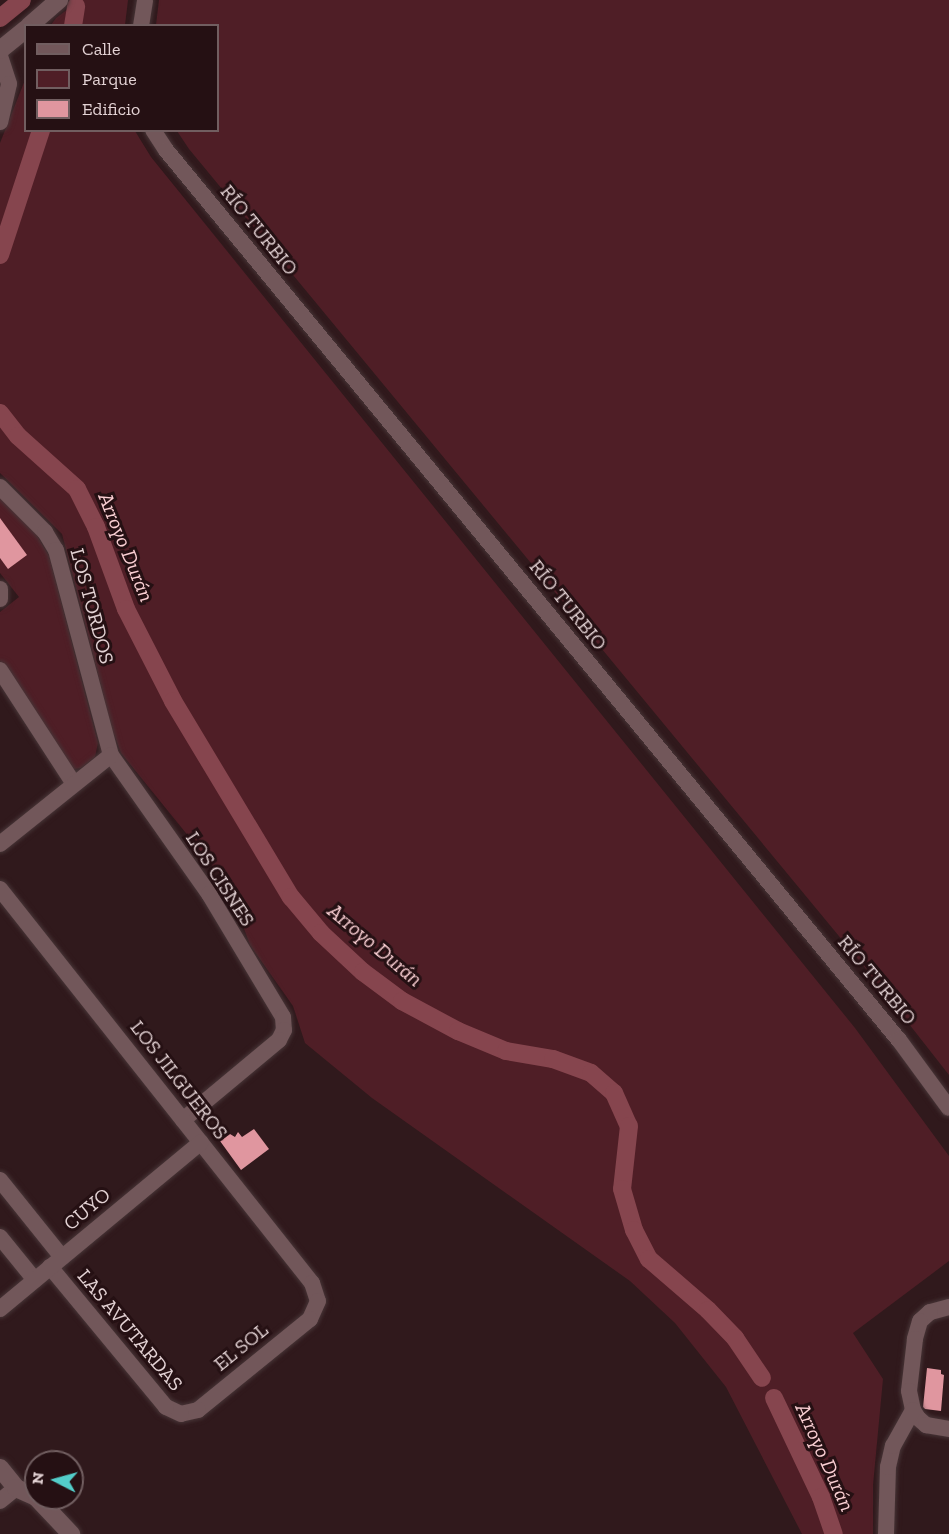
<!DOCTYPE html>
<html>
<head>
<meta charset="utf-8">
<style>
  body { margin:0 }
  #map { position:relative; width:949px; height:1534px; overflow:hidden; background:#30191c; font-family:"Zilla Slab",serif }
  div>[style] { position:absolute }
  .green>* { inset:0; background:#4f1e26 }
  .canal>* { height:18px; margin:-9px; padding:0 9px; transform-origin:9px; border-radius:9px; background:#86454e }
  .building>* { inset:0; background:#e0969f }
  .roads { filter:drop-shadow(0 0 2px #473537) drop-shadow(0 0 2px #473537) }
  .street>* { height:16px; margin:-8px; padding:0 8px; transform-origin:8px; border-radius:8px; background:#72575a }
  .secondary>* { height:18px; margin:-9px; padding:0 9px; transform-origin:9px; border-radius:9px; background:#72575a }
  span { translate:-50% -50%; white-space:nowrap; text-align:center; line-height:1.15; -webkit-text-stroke:6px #251013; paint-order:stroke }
  .street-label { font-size:20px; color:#e3d2d4 }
  .water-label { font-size:21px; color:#facfd3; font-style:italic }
  .legend { position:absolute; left:24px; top:24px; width:195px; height:108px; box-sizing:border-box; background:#251013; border:2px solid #715e60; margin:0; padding:8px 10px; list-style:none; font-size:18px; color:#e3d2d4 }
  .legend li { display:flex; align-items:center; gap:12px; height:30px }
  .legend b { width:30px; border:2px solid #715e60 }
  .north { position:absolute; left:24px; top:1450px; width:60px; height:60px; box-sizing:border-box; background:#251013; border:2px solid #715e60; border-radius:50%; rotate:276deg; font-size:16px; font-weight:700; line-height:24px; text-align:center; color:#e3d2d4 }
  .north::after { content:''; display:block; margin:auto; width:21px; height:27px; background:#53cdc9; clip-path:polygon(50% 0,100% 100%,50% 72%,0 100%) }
</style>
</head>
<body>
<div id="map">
  <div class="green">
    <i style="clip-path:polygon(80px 0,128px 0,125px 25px,51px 25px,56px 18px)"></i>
    <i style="clip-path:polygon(159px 0,949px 0,949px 1075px,862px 964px,189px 149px,177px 131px,218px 130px,218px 26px,156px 25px)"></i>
    <i style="clip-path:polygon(25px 80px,26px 130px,135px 131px,151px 157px,855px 1028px,949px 1156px,949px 1261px,853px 1333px,883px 1379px,873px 1485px,873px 1534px,802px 1534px,726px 1387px,675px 1323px,630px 1281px,372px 1098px,305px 1043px,293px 1006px,250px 945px,228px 885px,121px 753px,112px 729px,62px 534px,0 473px,0 143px)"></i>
    <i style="clip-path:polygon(0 498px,36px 534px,49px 556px,98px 743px,95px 757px,81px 768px,74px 769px,67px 763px,0 661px,0 612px,19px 597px,0 573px)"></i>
  </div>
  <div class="canal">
    <i style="left:0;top:18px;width:28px;rotate:-39deg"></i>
    <i style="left:73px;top:26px;width:20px;rotate:-81deg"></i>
    <i style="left:0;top:255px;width:132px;rotate:-71.8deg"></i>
    <i style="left:0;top:413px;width:29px;rotate:52deg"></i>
    <i style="left:18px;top:436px;width:79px;rotate:41.9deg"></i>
    <i style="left:77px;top:489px;width:42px;rotate:63.4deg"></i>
    <i style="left:96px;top:527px;width:87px;rotate:69.9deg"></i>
    <i style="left:126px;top:609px;width:103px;rotate:62.9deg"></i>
    <i style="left:173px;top:701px;width:229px;rotate:59deg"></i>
    <i style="left:291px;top:897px;width:47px;rotate:50.2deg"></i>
    <i style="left:321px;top:933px;width:57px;rotate:42.9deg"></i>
    <i style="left:363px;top:972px;width:49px;rotate:36.6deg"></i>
    <i style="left:402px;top:1001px;width:64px;rotate:28.2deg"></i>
    <i style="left:458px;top:1031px;width:52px;rotate:22.6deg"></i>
    <i style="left:506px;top:1051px;width:48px;rotate:9.7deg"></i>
    <i style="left:553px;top:1059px;width:40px;rotate:20.2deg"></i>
    <i style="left:591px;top:1073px;width:30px;rotate:41deg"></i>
    <i style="left:614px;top:1093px;width:36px;rotate:66deg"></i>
    <i style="left:629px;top:1126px;width:63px;rotate:96.3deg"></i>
    <i style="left:622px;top:1189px;width:43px;rotate:73.7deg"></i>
    <i style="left:634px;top:1230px;width:33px;rotate:63deg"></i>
    <i style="left:649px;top:1259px;width:78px;rotate:40.8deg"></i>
    <i style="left:708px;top:1310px;width:39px;rotate:46deg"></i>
    <i style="left:735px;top:1338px;width:48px;rotate:56deg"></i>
    <i style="left:774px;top:1398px;width:110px;rotate:64.6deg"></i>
    <i style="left:821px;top:1497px;width:39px;rotate:71deg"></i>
  </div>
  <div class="building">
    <i style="clip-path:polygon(0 518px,27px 555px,8px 569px,0 558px)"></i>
    <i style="clip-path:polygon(254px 1129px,269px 1149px,241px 1170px,220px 1141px,230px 1134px,235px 1137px,238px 1132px,242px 1137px)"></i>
    <i style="clip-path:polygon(927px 1368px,941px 1370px,941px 1374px,944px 1375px,941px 1411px,925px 1409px,923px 1407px)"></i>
  </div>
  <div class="roads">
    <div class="street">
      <i style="left:141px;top:26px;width:26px;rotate:-81deg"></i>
      <i style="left:0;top:56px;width:29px;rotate:72deg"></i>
      <i style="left:9px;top:84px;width:39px;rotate:103deg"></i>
      <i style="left:153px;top:130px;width:24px;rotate:57deg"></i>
      <i style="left:166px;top:150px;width:1153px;rotate:50.53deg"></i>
      <i style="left:899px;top:1040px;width:84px;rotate:53.7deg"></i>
      <i style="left:0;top:487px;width:64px;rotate:45deg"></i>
      <i style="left:45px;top:532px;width:21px;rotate:59deg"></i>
      <i style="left:56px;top:550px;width:212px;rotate:75deg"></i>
      <i style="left:111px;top:755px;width:170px;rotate:54.8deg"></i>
      <i style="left:209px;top:894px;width:144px;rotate:59deg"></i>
      <i style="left:283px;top:1017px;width:13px;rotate:86deg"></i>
      <i style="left:284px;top:1030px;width:11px;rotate:117deg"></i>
      <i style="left:279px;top:1040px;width:125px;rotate:140.2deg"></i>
      <i style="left:0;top:589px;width:10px;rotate:90deg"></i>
      <i style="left:0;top:670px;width:136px;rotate:57deg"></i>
      <i style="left:0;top:844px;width:142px;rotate:-38.7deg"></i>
      <i style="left:0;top:889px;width:503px;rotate:51.63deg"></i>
      <i style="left:312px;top:1283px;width:19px;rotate:72deg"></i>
      <i style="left:318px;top:1301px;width:20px;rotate:114deg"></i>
      <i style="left:310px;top:1319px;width:144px;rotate:140.9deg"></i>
      <i style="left:198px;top:1410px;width:17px;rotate:167deg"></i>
      <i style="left:181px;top:1414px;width:17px;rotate:-155deg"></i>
      <i style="left:166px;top:1407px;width:182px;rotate:-129.6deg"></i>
      <i style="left:0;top:1180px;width:99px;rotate:51.2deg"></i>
      <i style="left:0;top:1237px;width:55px;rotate:50.9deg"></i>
      <i style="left:949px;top:1307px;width:20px;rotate:165deg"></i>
      <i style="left:930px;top:1312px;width:13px;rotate:138deg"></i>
      <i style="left:920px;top:1321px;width:19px;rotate:106deg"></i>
      <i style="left:915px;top:1339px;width:52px;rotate:96.6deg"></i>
      <i style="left:909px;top:1391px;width:19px;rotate:78deg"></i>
      <i style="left:913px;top:1410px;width:9px;rotate:58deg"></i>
      <i style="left:918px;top:1418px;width:11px;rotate:41deg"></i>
      <i style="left:926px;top:1425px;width:23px;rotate:10deg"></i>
      <i style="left:0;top:1309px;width:261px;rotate:-39.7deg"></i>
      <i style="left:0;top:1501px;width:21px;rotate:-39deg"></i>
      <i style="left:886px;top:1534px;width:67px;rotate:-88.3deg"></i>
      <i style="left:888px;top:1467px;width:22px;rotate:-77deg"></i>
      <i style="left:893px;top:1446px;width:41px;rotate:-60.9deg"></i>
    </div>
    <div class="secondary">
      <i style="left:29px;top:26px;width:40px;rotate:-41deg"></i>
      <i style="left:0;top:50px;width:33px;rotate:-39deg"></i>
      <i style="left:0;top:1468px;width:26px;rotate:51deg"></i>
      <i style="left:16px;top:1488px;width:22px;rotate:24deg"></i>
      <i style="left:37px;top:1498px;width:50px;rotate:46.6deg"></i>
    </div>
  </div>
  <div class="street-label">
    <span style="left:259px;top:230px;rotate:51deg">RÍO TURBIO</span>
    <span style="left:568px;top:605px;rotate:51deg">RÍO TURBIO</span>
    <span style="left:92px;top:606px;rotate:75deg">LOS TORDOS</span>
    <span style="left:220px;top:879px;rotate:57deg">LOS CISNES</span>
    <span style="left:877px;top:980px;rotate:50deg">RÍO TURBIO</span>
    <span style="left:179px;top:1080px;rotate:52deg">LOS JILGUEROS</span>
    <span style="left:87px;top:1209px;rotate:-40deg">CUYO</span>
    <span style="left:130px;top:1330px;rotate:50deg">LAS AVUTARDAS</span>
    <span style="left:241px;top:1347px;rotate:-39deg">EL SOL</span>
  </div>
  <div class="water-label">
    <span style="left:126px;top:547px;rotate:68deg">Arroyo Durán</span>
    <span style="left:375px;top:945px;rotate:40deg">Arroyo Durán</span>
    <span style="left:825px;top:1457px;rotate:66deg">Arroyo Durán</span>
  </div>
  <ul class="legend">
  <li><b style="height:8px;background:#72575a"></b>Calle</li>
  <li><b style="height:16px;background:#4f1e26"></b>Parque</li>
  <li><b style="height:16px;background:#e0969f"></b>Edificio</li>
  </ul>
  <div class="north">N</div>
</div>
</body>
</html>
